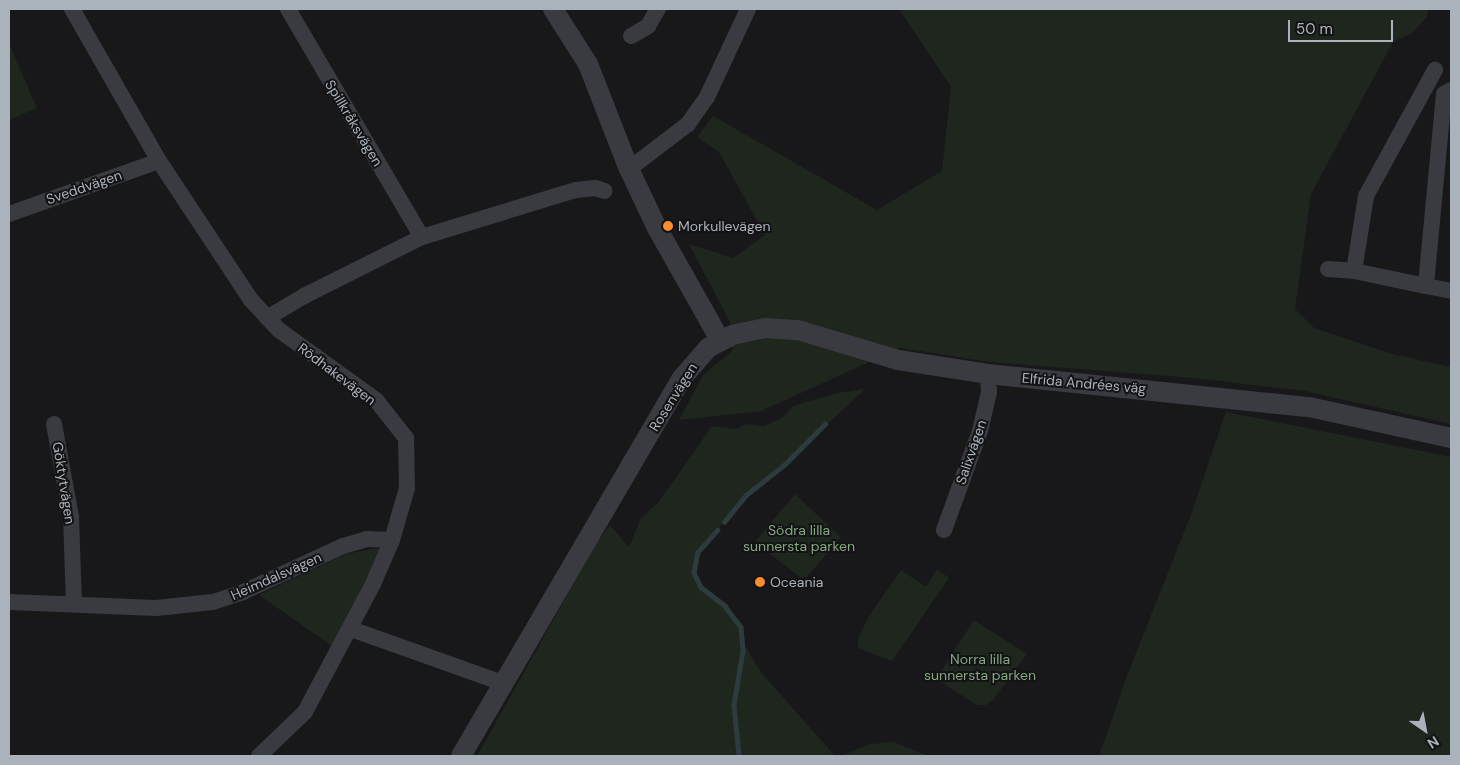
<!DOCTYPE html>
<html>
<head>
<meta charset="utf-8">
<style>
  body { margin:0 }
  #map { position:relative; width:1460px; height:765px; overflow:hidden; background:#18181a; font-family:"DM Sans",sans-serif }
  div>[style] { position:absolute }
  .green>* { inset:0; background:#1e261e }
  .stream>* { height:4.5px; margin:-2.25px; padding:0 2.25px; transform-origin:2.25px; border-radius:2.25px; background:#2d3b3f }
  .minor>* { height:16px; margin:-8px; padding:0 8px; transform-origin:8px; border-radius:8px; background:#393b40 }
  .tertiary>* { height:20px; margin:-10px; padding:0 10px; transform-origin:10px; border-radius:10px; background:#393b40 }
  .dots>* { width:14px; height:14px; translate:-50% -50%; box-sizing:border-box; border:2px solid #131315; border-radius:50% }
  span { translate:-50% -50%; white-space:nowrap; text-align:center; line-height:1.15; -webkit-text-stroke:4px #131315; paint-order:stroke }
  .street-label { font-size:14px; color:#aab2bb }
  .poi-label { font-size:14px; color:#aab2bb }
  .left { translate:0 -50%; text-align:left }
  .park-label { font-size:14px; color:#85a780 }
  .frame { position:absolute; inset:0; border:10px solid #aab2bb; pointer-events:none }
  .north { position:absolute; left:1400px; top:705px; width:50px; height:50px; -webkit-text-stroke:4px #131315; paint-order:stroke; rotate:147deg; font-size:14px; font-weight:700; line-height:20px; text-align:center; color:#aab2bb }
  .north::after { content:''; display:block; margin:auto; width:18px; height:22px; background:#aab2bb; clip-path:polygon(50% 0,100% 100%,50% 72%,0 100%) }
  .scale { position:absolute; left:1288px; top:20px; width:105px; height:22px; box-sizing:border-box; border:2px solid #aab2bb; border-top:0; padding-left:6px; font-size:15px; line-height:18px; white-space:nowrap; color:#aab2bb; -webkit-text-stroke:4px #131315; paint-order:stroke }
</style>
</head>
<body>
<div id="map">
  <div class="green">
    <i style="clip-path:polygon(899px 9px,1428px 9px,1427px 17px,1412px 33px,1393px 42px,1311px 194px,1295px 309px,1314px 328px,1392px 354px,1451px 367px,1451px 424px,1305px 391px,1194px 378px,990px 362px,900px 348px,761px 411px,679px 420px,703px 375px,732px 351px,732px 326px,689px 244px,733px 258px,765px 235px,719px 152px,697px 137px,713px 116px,877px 210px,942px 171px,951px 87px)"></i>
    <i style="clip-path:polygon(9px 43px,37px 108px,9px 120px)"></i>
    <i style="clip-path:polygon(865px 389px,784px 465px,746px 495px,698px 552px,694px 573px,701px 587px,736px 618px,743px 642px,760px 671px,835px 756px,477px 756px,596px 544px,610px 525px,629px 547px,641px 518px,658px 503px,712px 426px,736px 429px,747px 424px,764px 426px,782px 418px,793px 406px,838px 393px)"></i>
    <i style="clip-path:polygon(1226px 412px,1451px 457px,1451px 756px,1099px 756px,1128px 673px,1192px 512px)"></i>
    <i style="clip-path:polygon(795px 494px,841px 537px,807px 577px,801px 578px,755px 542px)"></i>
    <i style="clip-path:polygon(383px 547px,332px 646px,259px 595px,346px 554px)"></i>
    <i style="clip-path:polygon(937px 569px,949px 578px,892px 661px,858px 648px,858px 639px,869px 616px,901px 570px,926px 587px)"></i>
    <i style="clip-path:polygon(974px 620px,1027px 654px,993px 700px,986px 705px,977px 705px,936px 679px)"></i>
    <i style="clip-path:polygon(894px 742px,928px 756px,841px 756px,870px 744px)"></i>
  </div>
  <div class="stream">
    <i style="left:724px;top:522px;width:35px;rotate:-51deg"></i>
    <i style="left:746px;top:495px;width:48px;rotate:-38.3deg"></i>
    <i style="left:784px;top:465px;width:58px;rotate:-45deg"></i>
    <i style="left:718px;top:530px;width:30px;rotate:132deg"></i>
    <i style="left:698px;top:552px;width:21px;rotate:101deg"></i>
    <i style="left:694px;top:573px;width:16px;rotate:63deg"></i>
    <i style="left:701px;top:587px;width:31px;rotate:38deg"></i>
    <i style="left:725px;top:606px;width:26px;rotate:53deg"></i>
    <i style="left:741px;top:627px;width:24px;rotate:85deg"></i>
    <i style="left:743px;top:651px;width:54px;rotate:99.6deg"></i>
    <i style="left:734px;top:704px;width:52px;rotate:84.5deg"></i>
  </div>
  <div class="minor">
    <i style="left:72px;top:9px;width:175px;rotate:60.2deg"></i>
    <i style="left:159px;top:161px;width:167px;rotate:56.5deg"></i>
    <i style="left:251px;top:300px;width:41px;rotate:47deg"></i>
    <i style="left:279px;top:330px;width:120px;rotate:35.8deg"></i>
    <i style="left:376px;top:400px;width:48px;rotate:51.7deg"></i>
    <i style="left:406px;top:438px;width:50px;rotate:88.9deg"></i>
    <i style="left:407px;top:488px;width:54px;rotate:106.1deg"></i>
    <i style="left:392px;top:540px;width:48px;rotate:113.4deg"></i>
    <i style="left:373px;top:584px;width:145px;rotate:118deg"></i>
    <i style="left:305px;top:712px;width:64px;rotate:136.3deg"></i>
    <i style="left:288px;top:9px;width:264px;rotate:59.6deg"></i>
    <i style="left:631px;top:36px;width:20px;rotate:-30deg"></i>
    <i style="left:648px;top:26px;width:20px;rotate:-60deg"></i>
    <i style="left:1451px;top:90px;width:8px;rotate:150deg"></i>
    <i style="left:1444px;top:94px;width:193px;rotate:95.4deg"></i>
    <i style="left:1426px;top:286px;width:25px;rotate:11deg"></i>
    <i style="left:629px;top:169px;width:74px;rotate:-37.3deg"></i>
    <i style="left:688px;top:124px;width:33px;rotate:-55deg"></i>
    <i style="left:707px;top:97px;width:97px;rotate:-65deg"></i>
    <i style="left:9px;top:214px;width:159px;rotate:-19.5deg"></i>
    <i style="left:1328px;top:269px;width:26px;rotate:4deg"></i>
    <i style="left:1354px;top:271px;width:74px;rotate:11.8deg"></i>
    <i style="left:1354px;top:271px;width:76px;rotate:-80.9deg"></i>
    <i style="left:1366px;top:196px;width:144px;rotate:-61.3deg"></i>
    <i style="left:267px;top:318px;width:43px;rotate:-30.7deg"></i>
    <i style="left:304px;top:296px;width:132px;rotate:-26.6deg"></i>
    <i style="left:422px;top:237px;width:161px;rotate:-17deg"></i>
    <i style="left:576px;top:190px;width:19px;rotate:-6deg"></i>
    <i style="left:595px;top:188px;width:10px;rotate:17deg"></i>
    <i style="left:54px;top:424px;width:95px;rotate:79.6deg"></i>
    <i style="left:71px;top:517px;width:85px;rotate:88deg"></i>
    <i style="left:944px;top:530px;width:105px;rotate:-70deg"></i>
    <i style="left:980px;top:431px;width:40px;rotate:-77deg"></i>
    <i style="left:989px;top:392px;width:18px;rotate:-93deg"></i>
    <i style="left:9px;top:602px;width:147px;rotate:2.3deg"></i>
    <i style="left:156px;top:608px;width:57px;rotate:-6deg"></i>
    <i style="left:213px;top:602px;width:32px;rotate:-18deg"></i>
    <i style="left:243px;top:592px;width:110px;rotate:-24.7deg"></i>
    <i style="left:343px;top:546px;width:25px;rotate:-16deg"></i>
    <i style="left:367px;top:539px;width:25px;rotate:2deg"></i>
    <i style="left:351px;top:629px;width:161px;rotate:19.6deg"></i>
  </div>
  <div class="tertiary">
    <i style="left:553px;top:9px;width:65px;rotate:57.5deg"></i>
    <i style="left:588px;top:64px;width:113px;rotate:68.7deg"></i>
    <i style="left:629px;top:169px;width:65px;rotate:64.6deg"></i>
    <i style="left:657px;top:228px;width:129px;rotate:60.6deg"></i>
    <i style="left:461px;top:756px;width:438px;rotate:-59.7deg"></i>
    <i style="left:682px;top:378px;width:40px;rotate:-49deg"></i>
    <i style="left:708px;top:348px;width:27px;rotate:-28deg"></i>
    <i style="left:732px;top:335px;width:35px;rotate:-12deg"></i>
    <i style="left:766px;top:328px;width:32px;rotate:4deg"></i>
    <i style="left:798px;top:330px;width:104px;rotate:16.7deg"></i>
    <i style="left:898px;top:360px;width:91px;rotate:8.8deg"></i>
    <i style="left:988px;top:374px;width:323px;rotate:5.9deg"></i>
    <i style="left:1309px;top:407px;width:145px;rotate:12.3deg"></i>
  </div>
  <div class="dots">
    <i style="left:668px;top:226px;background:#fd8c2e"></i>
    <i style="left:760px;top:582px;background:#fd8c2e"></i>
  </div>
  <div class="street-label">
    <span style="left:354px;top:123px;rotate:59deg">Spillkråksvägen</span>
    <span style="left:84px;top:187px;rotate:-19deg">Sveddvägen</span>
    <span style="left:337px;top:374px;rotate:37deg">Rödhakevägen</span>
    <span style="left:1084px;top:383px;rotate:5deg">Elfrida Andrées väg</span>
    <span style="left:673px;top:397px;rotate:-58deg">Rosenvägen</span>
    <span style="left:971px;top:452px;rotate:-71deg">Salixvägen</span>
    <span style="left:64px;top:483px;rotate:81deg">Göktytvägen</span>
    <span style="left:276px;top:576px;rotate:-24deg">Heimdalsvägen</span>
  </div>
  <div class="poi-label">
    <span class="left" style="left:678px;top:226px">Morkullevägen</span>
    <span class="left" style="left:770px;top:582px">Oceania</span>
  </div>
  <div class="park-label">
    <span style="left:799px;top:538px">Södra lilla<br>sunnersta parken</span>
    <span style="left:980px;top:667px">Norra lilla<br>sunnersta parken</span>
  </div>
  <div class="frame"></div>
  <div class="north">N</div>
  <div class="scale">50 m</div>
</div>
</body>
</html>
